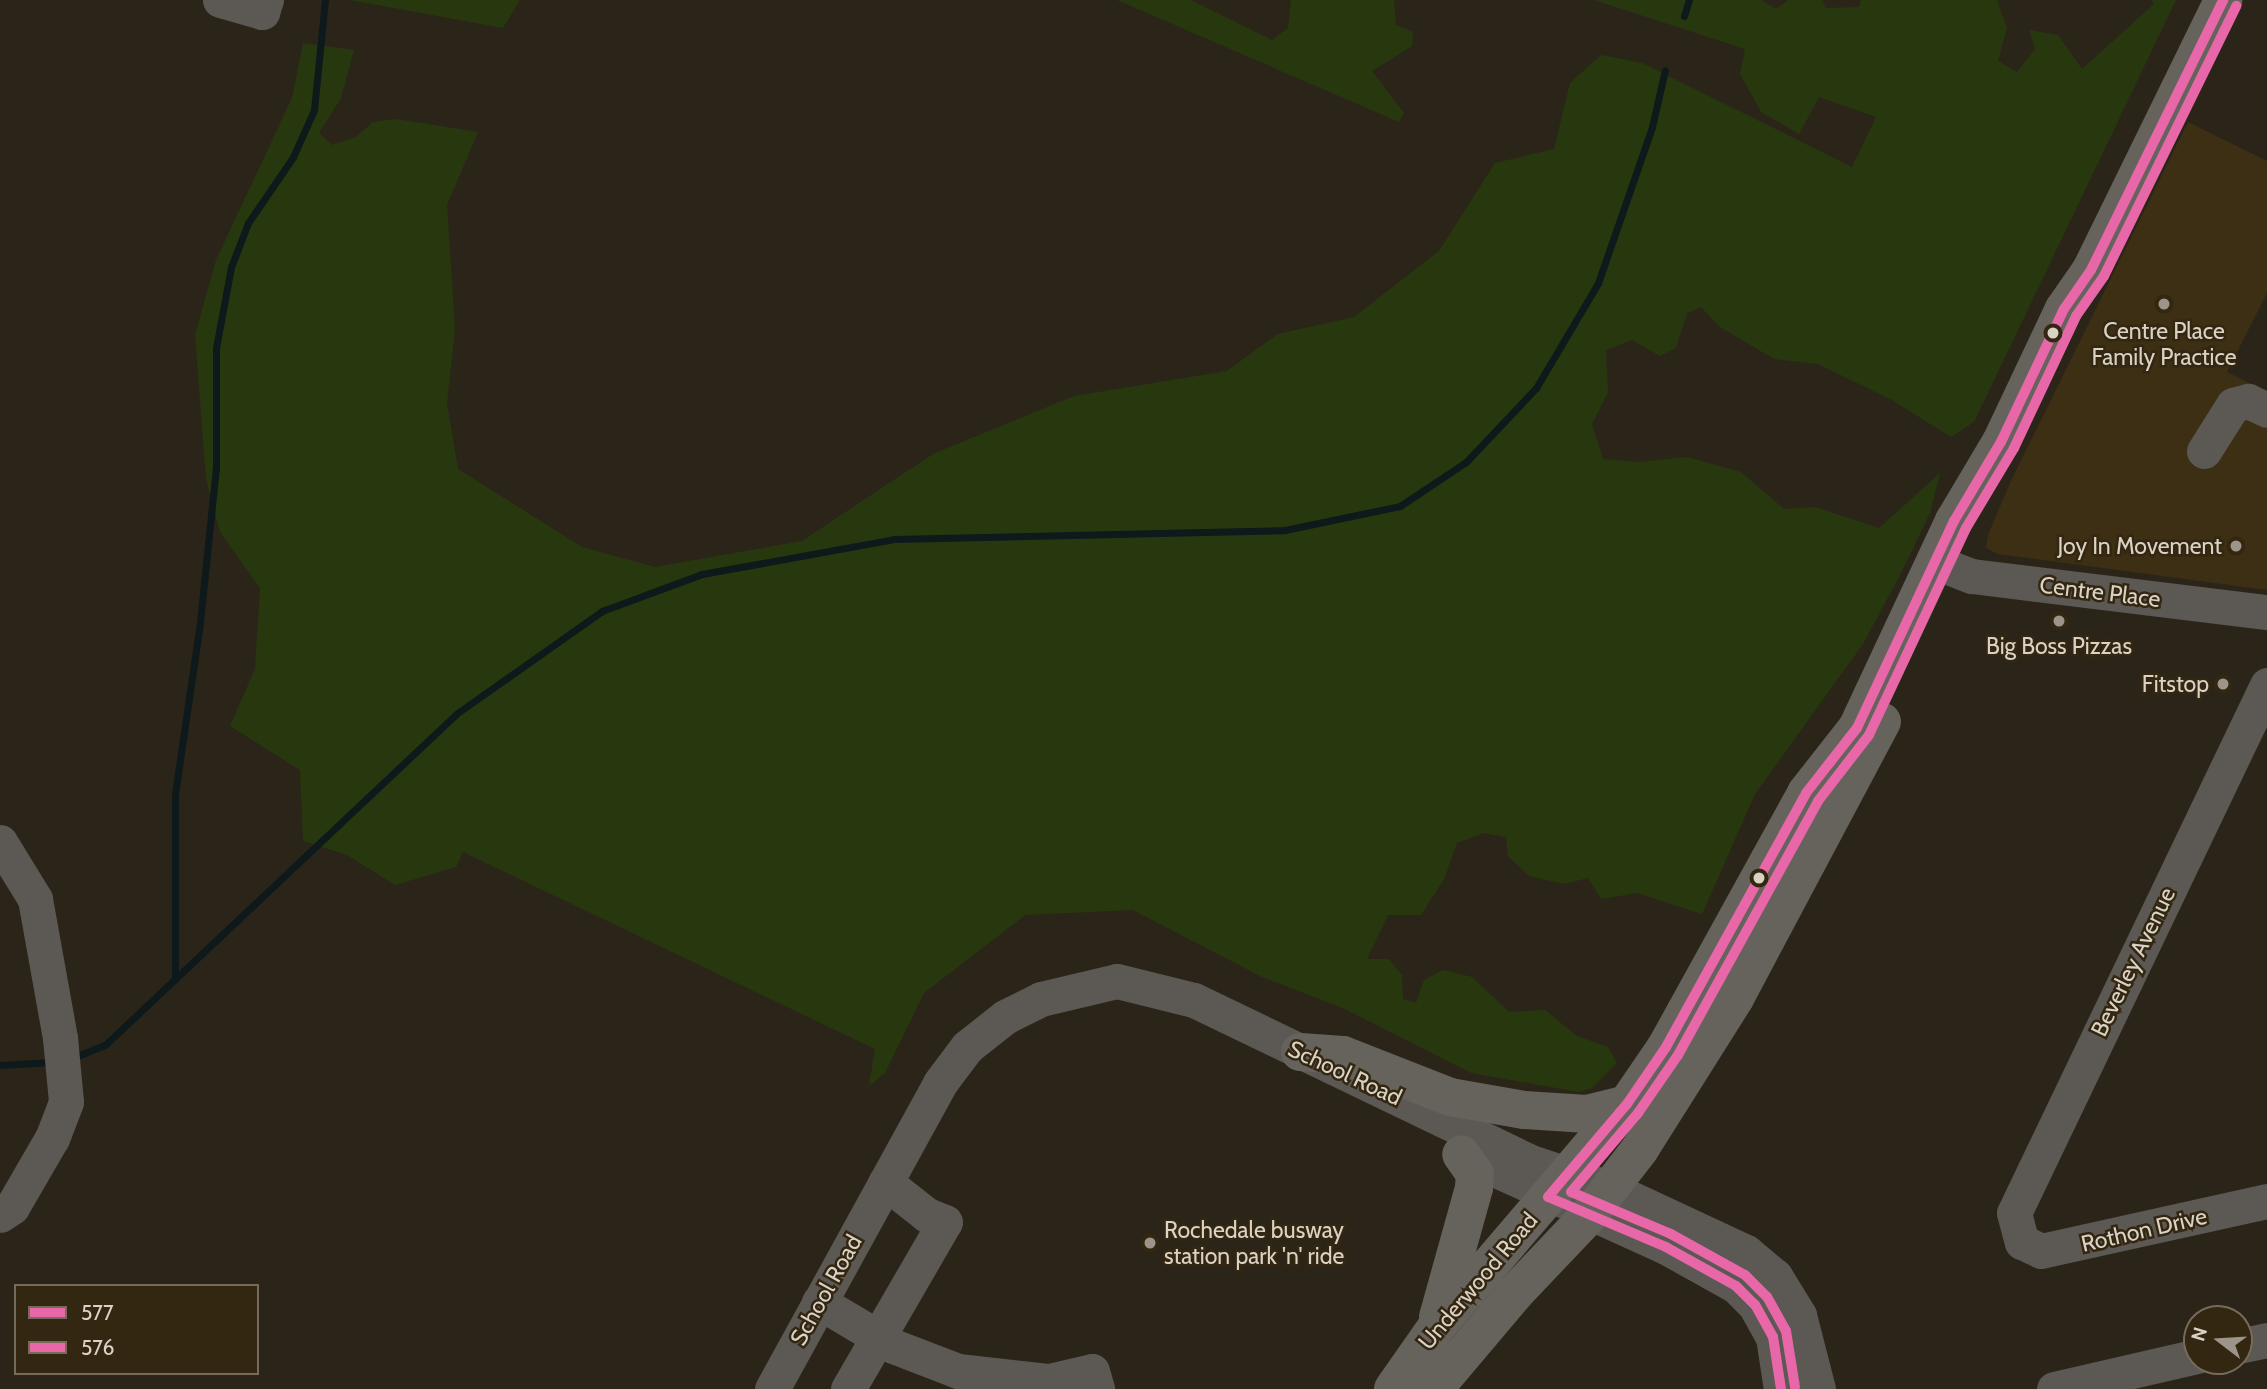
<!DOCTYPE html>
<html>
<head>
<meta charset="utf-8">
<style>
  body { margin:0 }
  #map { position:relative; width:2267px; height:1389px; overflow:hidden; background:#2b2519; font-family:Cabin,sans-serif }
  div>[style] { position:absolute }
  .built>* { inset:0; background:#3d2f14 }
  .green>* { inset:0; background:#28380e }
  .stream>* { height:7px; margin:-3.5px; padding:0 3.5px; transform-origin:3.5px; border-radius:3.5px; background:#0d191a }
  .minor>* { height:35px; margin:-17.5px; padding:0 17.5px; transform-origin:17.5px; border-radius:17.5px; background:#5c5854 }
  .major>* { height:38px; margin:-19px; padding:0 19px; transform-origin:19px; border-radius:19px; background:#66625c }
  .bus-1>* { height:10px; margin:-5px; padding:0 5px; transform-origin:5px; border-radius:5px; background:#e867a8 }
  .bus-2>* { height:10px; margin:-5px; padding:0 5px; transform-origin:5px; border-radius:5px; background:#e867a8 }
  .dots>* { width:19px; height:19px; translate:-50% -50%; box-sizing:border-box; border:4px solid #332711; border-radius:50% }
  span { translate:-50% -50%; white-space:nowrap; text-align:center; line-height:1.15; -webkit-text-stroke:5px #332711; paint-order:stroke }
  .poi-label { font-size:23px; color:#dad2c5 }
  .right { translate:-100% -50%; text-align:right }
  .left { translate:0 -50%; text-align:left }
  .street-label { font-size:23px; color:#dad2c5 }
  .legend { position:absolute; left:14px; top:1284px; width:245px; height:91px; box-sizing:border-box; background:#332711; border:2px solid #766b59; margin:0; padding:9px 12px; list-style:none; font-size:21px; color:#dad2c5 }
  .legend li { display:flex; align-items:center; gap:14px; height:35px }
  .legend b { width:35px; border:2px solid #766b59 }
  .north { position:absolute; left:2183px; top:1305px; width:70px; height:70px; box-sizing:border-box; background:#332711; border:2px solid #766b59; border-radius:50%; rotate:287deg; font-size:19px; font-weight:700; line-height:28px; text-align:center; color:#dad2c5 }
  .north::after { content:''; display:block; margin:auto; width:24px; height:32px; background:#9d9589; clip-path:polygon(50% 0,100% 100%,50% 72%,0 100%) }
</style>
</head>
<body>
<div id="map">
  <div class="built">
    <i style="clip-path:polygon(2188px 122px,2267px 161px,2267px 293px,2227px 372px,2267px 392px,2267px 590px,1998px 554px,1986px 548px,1988px 535px,2010px 483px)"></i>
  </div>
  <div class="green">
    <i style="clip-path:polygon(350px 0,520px 0,503px 28px)"></i>
    <i style="clip-path:polygon(1117px 0,1191px 0,1272px 40px,1288px 28px,1291px 0,1394px 0,1396px 25px,1413px 32px,1412px 46px,1372px 71px,1404px 113px,1399px 122px)"></i>
    <i style="clip-path:polygon(1594px 0,1761px 0,1776px 9px,1788px 0,1822px 0,1826px 8px,1859px 7px,1861px 0,1997px 0,2007px 28px,1998px 61px,2017px 72px,2035px 49px,2029px 30px,2058px 35px,2082px 69px,2154px 4px,2152px 0,2176px 0,1974px 422px,1951px 437px,1892px 400px,1818px 364px,1774px 359px,1720px 327px,1701px 307px,1687px 313px,1676px 348px,1660px 356px,1632px 340px,1606px 350px,1608px 392px,1592px 424px,1603px 459px,1640px 462px,1687px 457px,1741px 472px,1784px 509px,1815px 507px,1879px 528px,1940px 473px,1930px 513px,1900px 575px,1863px 644px,1755px 794px,1702px 914px,1637px 893px,1601px 899px,1588px 878px,1564px 884px,1529px 876px,1508px 856px,1506px 837px,1483px 833px,1457px 843px,1444px 879px,1421px 915px,1388px 915px,1367px 959px,1389px 959px,1402px 975px,1403px 999px,1416px 1003px,1424px 980px,1443px 970px,1472px 977px,1509px 1012px,1545px 1010px,1577px 1036px,1608px 1047px,1617px 1063px,1592px 1088px,1579px 1092px,1471px 1073px,1343px 1008px,1262px 977px,1133px 910px,1025px 915px,924px 993px,885px 1073px,869px 1086px,875px 1049px,463px 852px,456px 867px,395px 885px,347px 855px,303px 841px,300px 770px,230px 726px,255px 669px,260px 588px,220px 532px,206px 479px,195px 335px,216px 260px,292px 98px,303px 43px,354px 50px,341px 98px,319px 133px,332px 145px,356px 137px,373px 122px,396px 119px,478px 132px,447px 205px,455px 329px,447px 403px,458px 469px,582px 547px,655px 567px,802px 541px,933px 454px,1074px 396px,1227px 371px,1278px 334px,1354px 317px,1439px 251px,1495px 163px,1554px 149px,1570px 83px,1601px 55px,1642px 63px,1852px 167px,1876px 117px,1819px 97px,1799px 134px,1761px 112px,1740px 74px,1745px 49px)"></i>
  </div>
  <div class="stream">
    <i style="left:1684px;top:16px;width:17px;rotate:-73deg"></i>
    <i style="left:175px;top:979px;width:185px;rotate:-90deg"></i>
    <i style="left:175px;top:794px;width:174px;rotate:-81.7deg"></i>
    <i style="left:200px;top:622px;width:155px;rotate:-84.1deg"></i>
    <i style="left:216px;top:468px;width:120px;rotate:-90deg"></i>
    <i style="left:216px;top:348px;width:82px;rotate:-79.5deg"></i>
    <i style="left:231px;top:267px;width:47px;rotate:-68.9deg"></i>
    <i style="left:248px;top:223px;width:80px;rotate:-55.7deg"></i>
    <i style="left:293px;top:157px;width:51px;rotate:-65.9deg"></i>
    <i style="left:314px;top:110px;width:111px;rotate:-84.3deg"></i>
    <i style="left:70px;top:1059px;width:38px;rotate:-22deg"></i>
    <i style="left:105px;top:1045px;width:482px;rotate:-43.3deg"></i>
    <i style="left:456px;top:714px;width:179px;rotate:-35.2deg"></i>
    <i style="left:602px;top:611px;width:107px;rotate:-20.3deg"></i>
    <i style="left:702px;top:574px;width:195px;rotate:-10.3deg"></i>
    <i style="left:894px;top:539px;width:391px;rotate:-1.3deg"></i>
    <i style="left:1285px;top:530px;width:117px;rotate:-11.8deg"></i>
    <i style="left:1400px;top:506px;width:79px;rotate:-33.7deg"></i>
    <i style="left:1466px;top:462px;width:102px;rotate:-46.6deg"></i>
    <i style="left:1536px;top:388px;width:122px;rotate:-59.4deg"></i>
    <i style="left:1598px;top:283px;width:165px;rotate:-70.9deg"></i>
    <i style="left:1652px;top:127px;width:58px;rotate:-77.2deg"></i>
    <i style="left:0;top:1065px;width:52px;rotate:-3.3deg"></i>
  </div>
  <div class="minor">
    <i style="left:220px;top:0;width:44px;rotate:15.9deg"></i>
    <i style="left:262px;top:12px;width:13px;rotate:-72deg"></i>
    <i style="left:2204px;top:451px;width:54px;rotate:-57.8deg"></i>
    <i style="left:2233px;top:405px;width:16px;rotate:-15deg"></i>
    <i style="left:2248px;top:401px;width:21px;rotate:25deg"></i>
    <i style="left:1935px;top:562px;width:40px;rotate:21deg"></i>
    <i style="left:1972px;top:576px;width:297px;rotate:7deg"></i>
    <i style="left:2267px;top:685px;width:585px;rotate:115.6deg"></i>
    <i style="left:2014px;top:1213px;width:30px;rotate:75deg"></i>
    <i style="left:2022px;top:1242px;width:21px;rotate:25deg"></i>
    <i style="left:2041px;top:1251px;width:231px;rotate:-12.5deg"></i>
    <i style="left:0;top:842px;width:67px;rotate:58.4deg"></i>
    <i style="left:35px;top:899px;width:141px;rotate:79.8deg"></i>
    <i style="left:60px;top:1038px;width:64px;rotate:84.6deg"></i>
    <i style="left:66px;top:1102px;width:39px;rotate:111deg"></i>
    <i style="left:52px;top:1138px;width:80px;rotate:120.1deg"></i>
    <i style="left:12px;top:1207px;width:14px;rotate:146deg"></i>
    <i style="left:1483px;top:1164px;width:201px;rotate:24.4deg"></i>
    <i style="left:1666px;top:1247px;width:80px;rotate:29.1deg"></i>
    <i style="left:1736px;top:1286px;width:27px;rotate:45deg"></i>
    <i style="left:1755px;top:1305px;width:37px;rotate:61deg"></i>
    <i style="left:1773px;top:1337px;width:53px;rotate:81.3deg"></i>
    <i style="left:819px;top:1302px;width:86px;rotate:30.7deg"></i>
    <i style="left:893px;top:1346px;width:70px;rotate:21deg"></i>
    <i style="left:958px;top:1371px;width:92px;rotate:6.3deg"></i>
    <i style="left:1049px;top:1381px;width:44px;rotate:-13.1deg"></i>
    <i style="left:1092px;top:1371px;width:19px;rotate:74deg"></i>
    <i style="left:2239px;top:1346px;width:29px;rotate:-12deg"></i>
    <i style="left:772px;top:1389px;width:349px;rotate:-61.2deg"></i>
    <i style="left:940px;top:1083px;width:45px;rotate:-53.1deg"></i>
    <i style="left:967px;top:1047px;width:48px;rotate:-38.3deg"></i>
    <i style="left:1005px;top:1017px;width:40px;rotate:-26.6deg"></i>
    <i style="left:1041px;top:999px;width:78px;rotate:-13.3deg"></i>
    <i style="left:1117px;top:981px;width:79px;rotate:13.9deg"></i>
    <i style="left:1194px;top:1000px;width:371px;rotate:25.7deg"></i>
    <i style="left:1528px;top:1161px;width:85px;rotate:18.4deg"></i>
    <i style="left:1609px;top:1188px;width:151px;rotate:25deg"></i>
    <i style="left:1746px;top:1252px;width:38px;rotate:40deg"></i>
    <i style="left:1775px;top:1276px;width:46px;rotate:58.4deg"></i>
    <i style="left:1799px;top:1315px;width:76px;rotate:75.6deg"></i>
    <i style="left:848px;top:1389px;width:193px;rotate:-59.9deg"></i>
    <i style="left:945px;top:1222px;width:19px;rotate:-159deg"></i>
    <i style="left:927px;top:1215px;width:53px;rotate:-141.8deg"></i>
    <i style="left:2054px;top:1389px;width:147px;rotate:-13deg"></i>
  </div>
  <div class="major">
    <i style="left:1300px;top:1052px;width:43px;rotate:4deg"></i>
    <i style="left:1343px;top:1055px;width:115px;rotate:21.4deg"></i>
    <i style="left:1450px;top:1097px;width:75px;rotate:10deg"></i>
    <i style="left:1524px;top:1110px;width:63px;rotate:3.6deg"></i>
    <i style="left:1587px;top:1114px;width:41px;rotate:-14deg"></i>
    <i style="left:1438px;top:1317px;width:134px;rotate:-74.4deg"></i>
    <i style="left:1474px;top:1188px;width:14px;rotate:-86deg"></i>
    <i style="left:1475px;top:1174px;width:24px;rotate:-125deg"></i>
    <i style="left:1393px;top:1389px;width:73px;rotate:-55deg"></i>
    <i style="left:1435px;top:1329px;width:296px;rotate:-49.5deg"></i>
    <i style="left:1627px;top:1104px;width:69px;rotate:-55.6deg"></i>
    <i style="left:1666px;top:1047px;width:290px;rotate:-61.1deg"></i>
    <i style="left:1806px;top:793px;width:83px;rotate:-51.9deg"></i>
    <i style="left:1857px;top:728px;width:229px;rotate:-64.9deg"></i>
    <i style="left:1954px;top:521px;width:92px;rotate:-59.3deg"></i>
    <i style="left:2001px;top:442px;width:147px;rotate:-64.7deg"></i>
    <i style="left:2064px;top:309px;width:47px;rotate:-55.3deg"></i>
    <i style="left:2091px;top:270px;width:301px;rotate:-63.9deg"></i>
    <i style="left:1434px;top:1389px;width:127px;rotate:-49.8deg"></i>
    <i style="left:1516px;top:1292px;width:106px;rotate:-46.5deg"></i>
    <i style="left:1589px;top:1215px;width:83px;rotate:-52.3deg"></i>
    <i style="left:1640px;top:1149px;width:178px;rotate:-57.8deg"></i>
    <i style="left:1735px;top:998px;width:313px;rotate:-62deg"></i>
  </div>
  <div class="bus-1">
    <i style="left:1781px;top:1389px;width:53px;rotate:-98.7deg"></i>
    <i style="left:1773px;top:1337px;width:37px;rotate:-119deg"></i>
    <i style="left:1755px;top:1305px;width:27px;rotate:-135deg"></i>
    <i style="left:1736px;top:1286px;width:80px;rotate:-150.9deg"></i>
    <i style="left:1666px;top:1247px;width:128px;rotate:-157deg"></i>
    <i style="left:1548px;top:1197px;width:122px;rotate:-49.7deg"></i>
    <i style="left:1627px;top:1104px;width:69px;rotate:-55.6deg"></i>
    <i style="left:1666px;top:1047px;width:290px;rotate:-61.1deg"></i>
    <i style="left:1806px;top:793px;width:83px;rotate:-51.9deg"></i>
    <i style="left:1857px;top:728px;width:229px;rotate:-64.9deg"></i>
    <i style="left:1954px;top:521px;width:92px;rotate:-59.3deg"></i>
    <i style="left:2001px;top:442px;width:147px;rotate:-64.7deg"></i>
    <i style="left:2064px;top:309px;width:47px;rotate:-55.3deg"></i>
    <i style="left:2091px;top:270px;width:301px;rotate:-63.9deg"></i>
  </div>
  <div class="bus-2">
    <i style="left:1795px;top:1387px;width:57px;rotate:-99.1deg"></i>
    <i style="left:1786px;top:1331px;width:39px;rotate:-119deg"></i>
    <i style="left:1767px;top:1297px;width:31px;rotate:-135deg"></i>
    <i style="left:1745px;top:1275px;width:85px;rotate:-151deg"></i>
    <i style="left:1671px;top:1234px;width:108px;rotate:-157.2deg"></i>
    <i style="left:1571px;top:1192px;width:104px;rotate:-49.7deg"></i>
    <i style="left:1638px;top:1113px;width:70px;rotate:-55.4deg"></i>
    <i style="left:1678px;top:1055px;width:290px;rotate:-61.1deg"></i>
    <i style="left:1818px;top:801px;width:83px;rotate:-52.3deg"></i>
    <i style="left:1869px;top:735px;width:229px;rotate:-64.9deg"></i>
    <i style="left:1966px;top:528px;width:93px;rotate:-59deg"></i>
    <i style="left:2014px;top:448px;width:146px;rotate:-64.8deg"></i>
    <i style="left:2076px;top:316px;width:49px;rotate:-55deg"></i>
    <i style="left:2104px;top:276px;width:301px;rotate:-63.9deg"></i>
  </div>
  <div class="dots">
    <i style="left:2164px;top:304px;background:#9d9589"></i>
    <i style="left:2053px;top:333px;background:#dad2c5"></i>
    <i style="left:2236px;top:546px;background:#9d9589"></i>
    <i style="left:2059px;top:621px;background:#9d9589"></i>
    <i style="left:2223px;top:684px;background:#9d9589"></i>
    <i style="left:1759px;top:878px;background:#dad2c5"></i>
    <i style="left:1150px;top:1243px;background:#9d9589"></i>
  </div>
  <div class="poi-label">
    <span style="left:2164px;top:344px">Centre Place<br>Family Practice</span>
    <span class="right" style="left:2222px;top:546px">Joy In Movement</span>
    <span style="left:2059px;top:646px">Big Boss Pizzas</span>
    <span class="right" style="left:2209px;top:684px">Fitstop</span>
    <span class="left" style="left:1164px;top:1243px">Rochedale busway<br>station park 'n' ride</span>
  </div>
  <div class="street-label">
    <span style="left:2100px;top:592px;rotate:7deg">Centre Place</span>
    <span style="left:2133px;top:962px;rotate:-64deg">Beverley Avenue</span>
    <span style="left:1345px;top:1073px;rotate:25deg">School Road</span>
    <span style="left:2144px;top:1230px;rotate:-13deg">Rothon Drive</span>
    <span style="left:1478px;top:1281px;rotate:-50deg">Underwood Road</span>
    <span style="left:826px;top:1290px;rotate:-61deg">School Road</span>
  </div>
  <ul class="legend">
  <li><b style="height:9px;background:#e867a8"></b>577</li>
  <li><b style="height:9px;background:#e867a8"></b>576</li>
  </ul>
  <div class="north">N</div>
</div>
</body>
</html>
